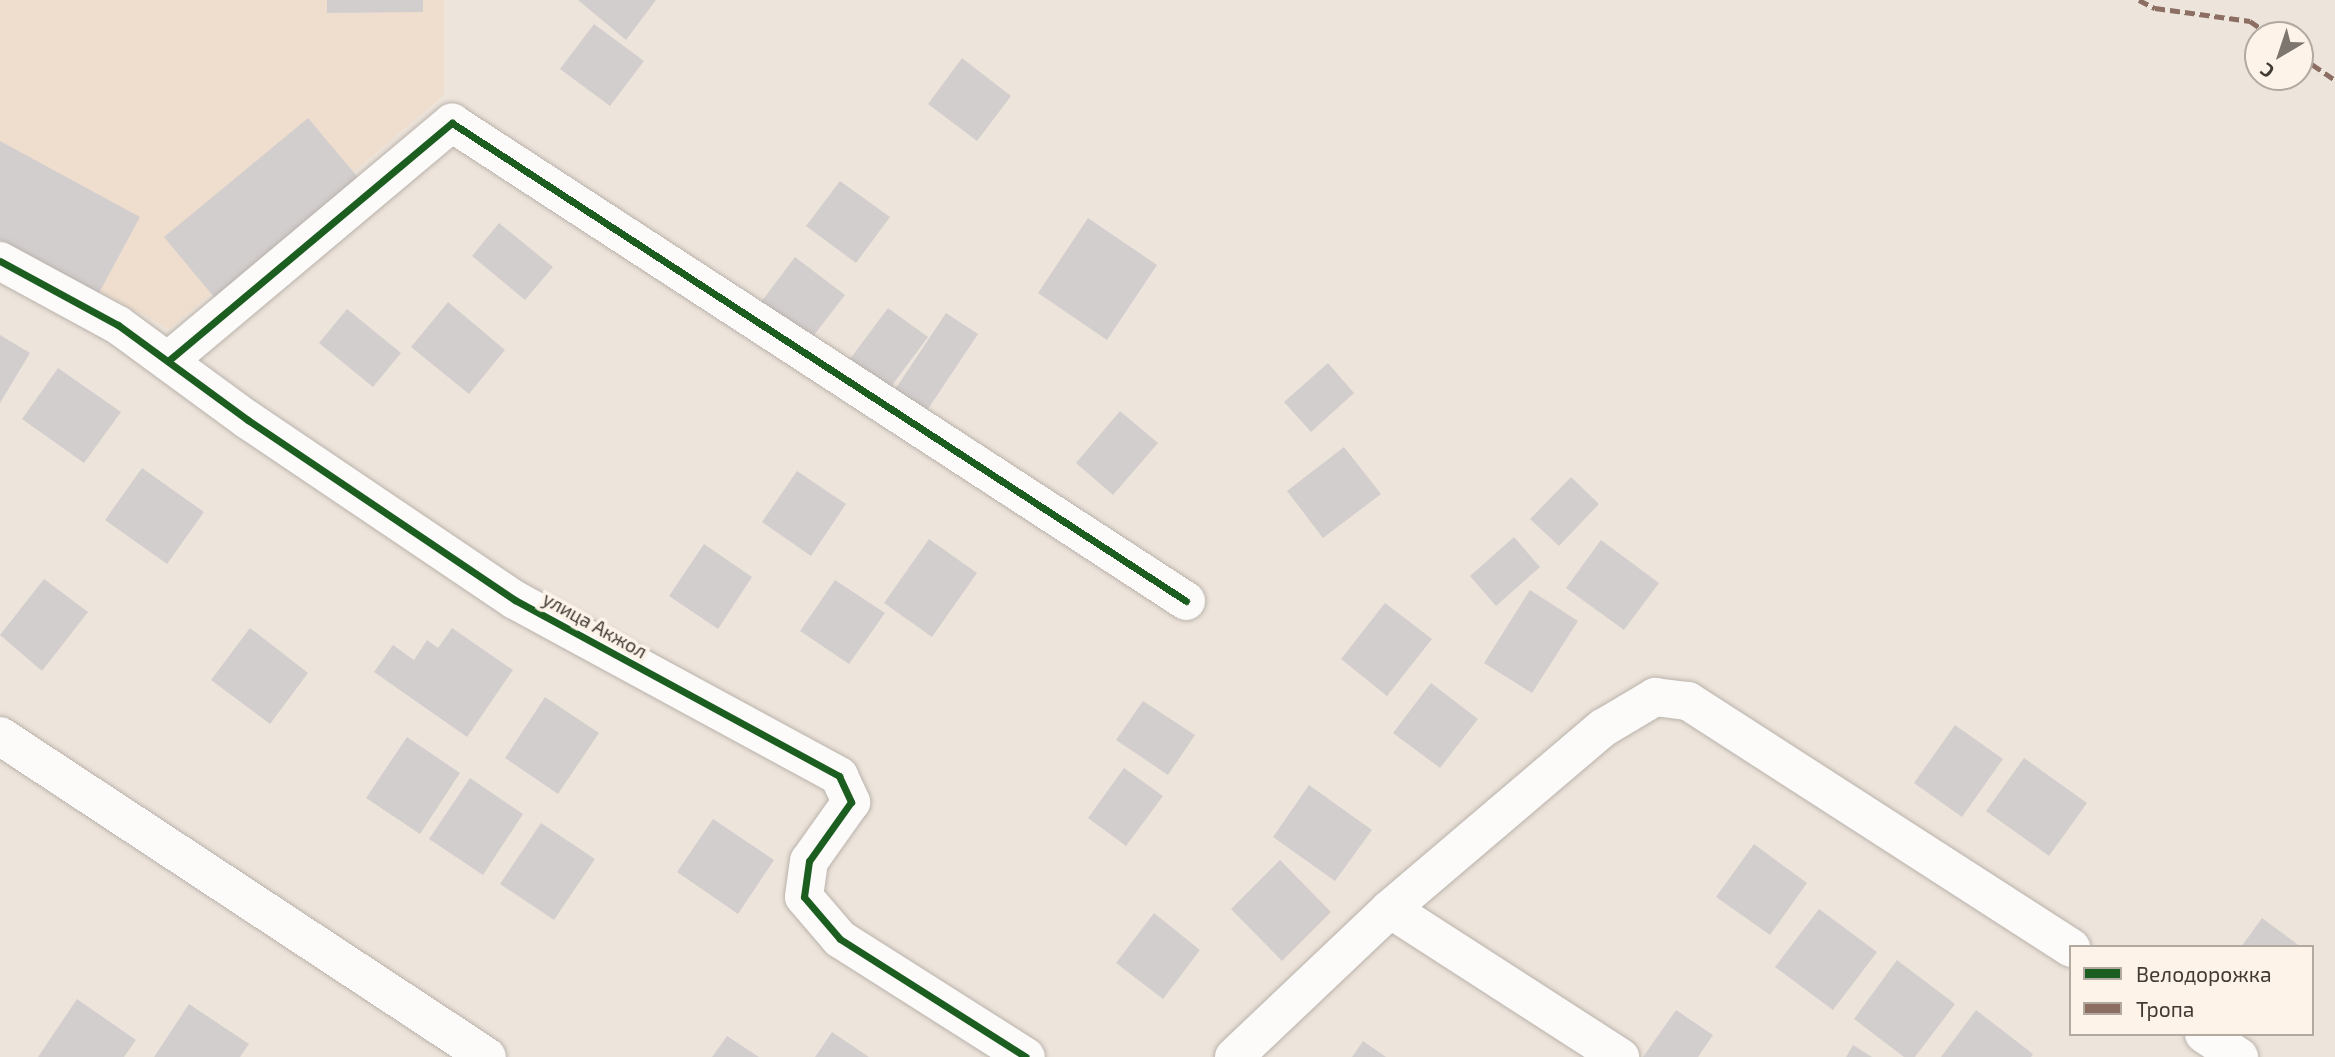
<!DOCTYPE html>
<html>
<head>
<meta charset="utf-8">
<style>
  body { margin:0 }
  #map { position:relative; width:2335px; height:1057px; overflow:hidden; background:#ede4db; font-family:"Exo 2",sans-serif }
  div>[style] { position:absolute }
  .built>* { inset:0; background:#efdece }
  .building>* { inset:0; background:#d3cece }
  .roads { filter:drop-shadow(0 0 2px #b9b2ab) drop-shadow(0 0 2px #b9b2ab) }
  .minor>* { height:38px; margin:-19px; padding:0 19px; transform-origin:19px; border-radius:19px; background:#fcfbfa }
  .quiet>* { height:5px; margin-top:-2.5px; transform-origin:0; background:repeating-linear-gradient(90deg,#8d6e63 0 10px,transparent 0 15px) }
  .cycleway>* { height:7px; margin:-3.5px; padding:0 3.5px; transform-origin:3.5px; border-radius:3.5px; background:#1b5e20 }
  span { translate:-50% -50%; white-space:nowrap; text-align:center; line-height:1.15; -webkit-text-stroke:7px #fdf3e9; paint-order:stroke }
  .street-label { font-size:19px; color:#413b34 }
  .legend { position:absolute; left:2069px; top:945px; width:245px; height:91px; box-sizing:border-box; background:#fdf3e9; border:2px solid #b2a9a1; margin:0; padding:9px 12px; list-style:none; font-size:21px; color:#413b34 }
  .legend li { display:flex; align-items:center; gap:14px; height:35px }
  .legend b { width:35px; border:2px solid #b2a9a1 }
  .north { position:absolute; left:2244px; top:21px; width:70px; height:70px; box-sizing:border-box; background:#fdf3e9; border:2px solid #b2a9a1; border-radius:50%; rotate:219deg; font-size:19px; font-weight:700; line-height:28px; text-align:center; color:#413b34 }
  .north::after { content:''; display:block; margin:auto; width:24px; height:32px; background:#7d766e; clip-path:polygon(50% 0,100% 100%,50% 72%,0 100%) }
</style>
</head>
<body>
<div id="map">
  <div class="built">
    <i style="clip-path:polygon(0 0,444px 0,444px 95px,169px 329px,0 237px)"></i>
  </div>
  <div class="building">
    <i style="clip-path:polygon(327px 0,423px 0,423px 12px,327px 13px)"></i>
    <i style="clip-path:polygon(578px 0,656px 0,626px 40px)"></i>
    <i style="clip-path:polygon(594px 24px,644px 61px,610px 106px,560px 69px)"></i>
    <i style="clip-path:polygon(962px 58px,1011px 96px,977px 141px,928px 104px)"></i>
    <i style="clip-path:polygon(308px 118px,367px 188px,223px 308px,164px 237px)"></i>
    <i style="clip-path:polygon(0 141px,140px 217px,99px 293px,0 240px)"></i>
    <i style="clip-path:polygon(840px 181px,890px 217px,856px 263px,806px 226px)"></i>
    <i style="clip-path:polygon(1088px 218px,1157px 265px,1107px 340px,1038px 293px)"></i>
    <i style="clip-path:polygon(499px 223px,553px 267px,525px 300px,472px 256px)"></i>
    <i style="clip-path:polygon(795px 257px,845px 295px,811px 339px,761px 302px)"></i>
    <i style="clip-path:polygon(448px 302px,505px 350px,469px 394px,411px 347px)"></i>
    <i style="clip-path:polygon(888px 308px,928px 337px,887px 392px,847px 363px)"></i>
    <i style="clip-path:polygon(347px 309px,401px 353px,373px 387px,319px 343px)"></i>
    <i style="clip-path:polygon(946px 313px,978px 334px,926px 412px,894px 391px)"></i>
    <i style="clip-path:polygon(0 335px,30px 353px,0 403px)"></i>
    <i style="clip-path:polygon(1328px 363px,1354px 393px,1311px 432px,1284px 402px)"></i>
    <i style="clip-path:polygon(58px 368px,121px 412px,84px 463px,22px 419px)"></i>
    <i style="clip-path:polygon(1120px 411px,1158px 443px,1113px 495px,1076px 463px)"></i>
    <i style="clip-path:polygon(1344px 447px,1381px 494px,1323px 538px,1287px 491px)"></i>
    <i style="clip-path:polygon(142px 468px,204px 512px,167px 564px,105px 520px)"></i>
    <i style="clip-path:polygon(797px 471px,846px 504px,811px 556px,762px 522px)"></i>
    <i style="clip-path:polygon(1571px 477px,1599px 504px,1559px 546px,1530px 519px)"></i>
    <i style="clip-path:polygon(1514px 537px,1540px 567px,1496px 606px,1470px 576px)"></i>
    <i style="clip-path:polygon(929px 539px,977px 573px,932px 637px,884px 603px)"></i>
    <i style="clip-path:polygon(1601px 540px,1659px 583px,1624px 630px,1566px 588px)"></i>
    <i style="clip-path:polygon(704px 544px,752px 577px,718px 629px,669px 596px)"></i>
    <i style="clip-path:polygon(44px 579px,88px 612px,42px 671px,0 635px)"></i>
    <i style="clip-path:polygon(835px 580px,885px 613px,849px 664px,800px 631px)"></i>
    <i style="clip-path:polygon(1530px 590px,1578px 621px,1532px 693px,1484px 663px)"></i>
    <i style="clip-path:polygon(1385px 603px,1432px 639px,1387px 696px,1341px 659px)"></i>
    <i style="clip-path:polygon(250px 628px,308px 673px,270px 724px,211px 680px)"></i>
    <i style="clip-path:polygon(452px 628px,513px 670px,467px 737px,374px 672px,393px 645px,414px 660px,427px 640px,438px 648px)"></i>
    <i style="clip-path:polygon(1431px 683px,1478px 719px,1440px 768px,1393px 733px)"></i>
    <i style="clip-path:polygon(545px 697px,599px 733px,558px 794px,505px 758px)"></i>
    <i style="clip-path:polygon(1143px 701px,1195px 735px,1168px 775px,1116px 740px)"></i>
    <i style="clip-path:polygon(1955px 725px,2003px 759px,1962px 817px,1914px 783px)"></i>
    <i style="clip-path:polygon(407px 737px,460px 773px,420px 834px,366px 798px)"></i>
    <i style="clip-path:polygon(2024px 758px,2087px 803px,2049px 856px,1986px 811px)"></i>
    <i style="clip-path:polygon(1124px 768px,1163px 796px,1126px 846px,1088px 818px)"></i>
    <i style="clip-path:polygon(470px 778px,523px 814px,483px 875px,429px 839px)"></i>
    <i style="clip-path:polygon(1309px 785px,1372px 830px,1335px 881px,1273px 837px)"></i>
    <i style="clip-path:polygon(713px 819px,774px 860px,738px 914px,677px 872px)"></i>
    <i style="clip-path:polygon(541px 823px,595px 859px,554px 920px,500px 884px)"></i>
    <i style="clip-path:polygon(1754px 844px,1807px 883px,1770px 935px,1716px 897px)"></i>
    <i style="clip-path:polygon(1280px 860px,1331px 912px,1282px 961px,1231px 909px)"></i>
    <i style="clip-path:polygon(1819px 909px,1877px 952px,1833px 1010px,1775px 967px)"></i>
    <i style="clip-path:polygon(1154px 913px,1200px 950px,1163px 999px,1116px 963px)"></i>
    <i style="clip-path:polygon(2262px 918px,2301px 947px,2241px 947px)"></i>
    <i style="clip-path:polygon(1897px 960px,1955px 1004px,1915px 1057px,1904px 1057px,1854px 1019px)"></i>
    <i style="clip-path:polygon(77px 999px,136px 1040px,124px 1057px,38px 1057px)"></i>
    <i style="clip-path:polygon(189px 1004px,249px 1044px,240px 1057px,154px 1057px)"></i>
    <i style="clip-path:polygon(1676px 1010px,1713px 1035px,1698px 1057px,1643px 1057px)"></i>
    <i style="clip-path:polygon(1976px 1010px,2033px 1054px,2031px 1057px,1941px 1057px)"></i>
    <i style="clip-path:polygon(832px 1032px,869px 1057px,815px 1057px)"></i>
    <i style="clip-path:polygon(727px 1036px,759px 1057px,712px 1057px)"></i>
    <i style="clip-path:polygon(1363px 1041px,1386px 1057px,1352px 1057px)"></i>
    <i style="clip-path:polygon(1853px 1045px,1872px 1057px,1846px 1057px)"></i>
  </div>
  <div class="roads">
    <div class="minor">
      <i style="left:0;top:261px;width:134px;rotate:28.5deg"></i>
      <i style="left:118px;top:325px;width:161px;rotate:36.2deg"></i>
      <i style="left:248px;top:420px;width:322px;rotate:34deg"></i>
      <i style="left:515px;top:600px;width:369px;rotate:28.5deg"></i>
      <i style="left:839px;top:776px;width:29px;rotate:65deg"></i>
      <i style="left:851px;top:802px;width:72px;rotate:125.4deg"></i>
      <i style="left:809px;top:861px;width:36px;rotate:98deg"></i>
      <i style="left:804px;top:897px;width:55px;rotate:49.4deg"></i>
      <i style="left:840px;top:939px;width:220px;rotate:32.4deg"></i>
      <i style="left:168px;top:361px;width:371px;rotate:-40deg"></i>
      <i style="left:452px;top:123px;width:876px;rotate:33.07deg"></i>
      <i style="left:0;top:736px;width:583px;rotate:33.39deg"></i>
      <i style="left:1390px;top:909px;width:274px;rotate:32.8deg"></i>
      <i style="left:2204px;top:1034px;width:42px;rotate:33.3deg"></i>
      <i style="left:1234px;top:1057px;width:215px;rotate:-43.5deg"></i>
      <i style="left:1390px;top:909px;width:280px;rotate:-40.4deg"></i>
      <i style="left:1603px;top:728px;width:61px;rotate:-30.8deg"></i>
      <i style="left:1655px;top:697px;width:33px;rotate:7deg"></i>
      <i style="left:1688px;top:701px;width:456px;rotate:32.8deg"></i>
    </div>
  </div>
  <div class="quiet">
    <i style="left:2139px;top:0;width:18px;rotate:27deg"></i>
    <i style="left:2155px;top:8px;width:96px;rotate:7.8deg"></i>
    <i style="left:2250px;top:21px;width:24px;rotate:35deg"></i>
    <i style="left:2300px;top:56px;width:42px;rotate:34.4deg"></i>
  </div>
  <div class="cycleway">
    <i style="left:0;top:261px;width:134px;rotate:28.5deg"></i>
    <i style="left:118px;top:325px;width:161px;rotate:36.2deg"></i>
    <i style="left:248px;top:420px;width:322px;rotate:34deg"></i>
    <i style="left:515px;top:600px;width:369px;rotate:28.5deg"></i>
    <i style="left:839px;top:776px;width:29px;rotate:65deg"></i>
    <i style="left:851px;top:802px;width:72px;rotate:125.4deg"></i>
    <i style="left:809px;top:861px;width:36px;rotate:98deg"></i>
    <i style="left:804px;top:897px;width:55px;rotate:49.4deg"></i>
    <i style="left:840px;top:939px;width:220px;rotate:32.4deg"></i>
    <i style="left:168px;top:361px;width:371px;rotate:-40deg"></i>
    <i style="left:452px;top:123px;width:876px;rotate:33.07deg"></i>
  </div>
  <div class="street-label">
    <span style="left:595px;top:625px;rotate:29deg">улица Акжол</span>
  </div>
  <ul class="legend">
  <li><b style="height:9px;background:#1b5e20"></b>Велодорожка</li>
  <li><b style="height:9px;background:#8d6e63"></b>Тропа</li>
  </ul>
  <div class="north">С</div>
</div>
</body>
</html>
